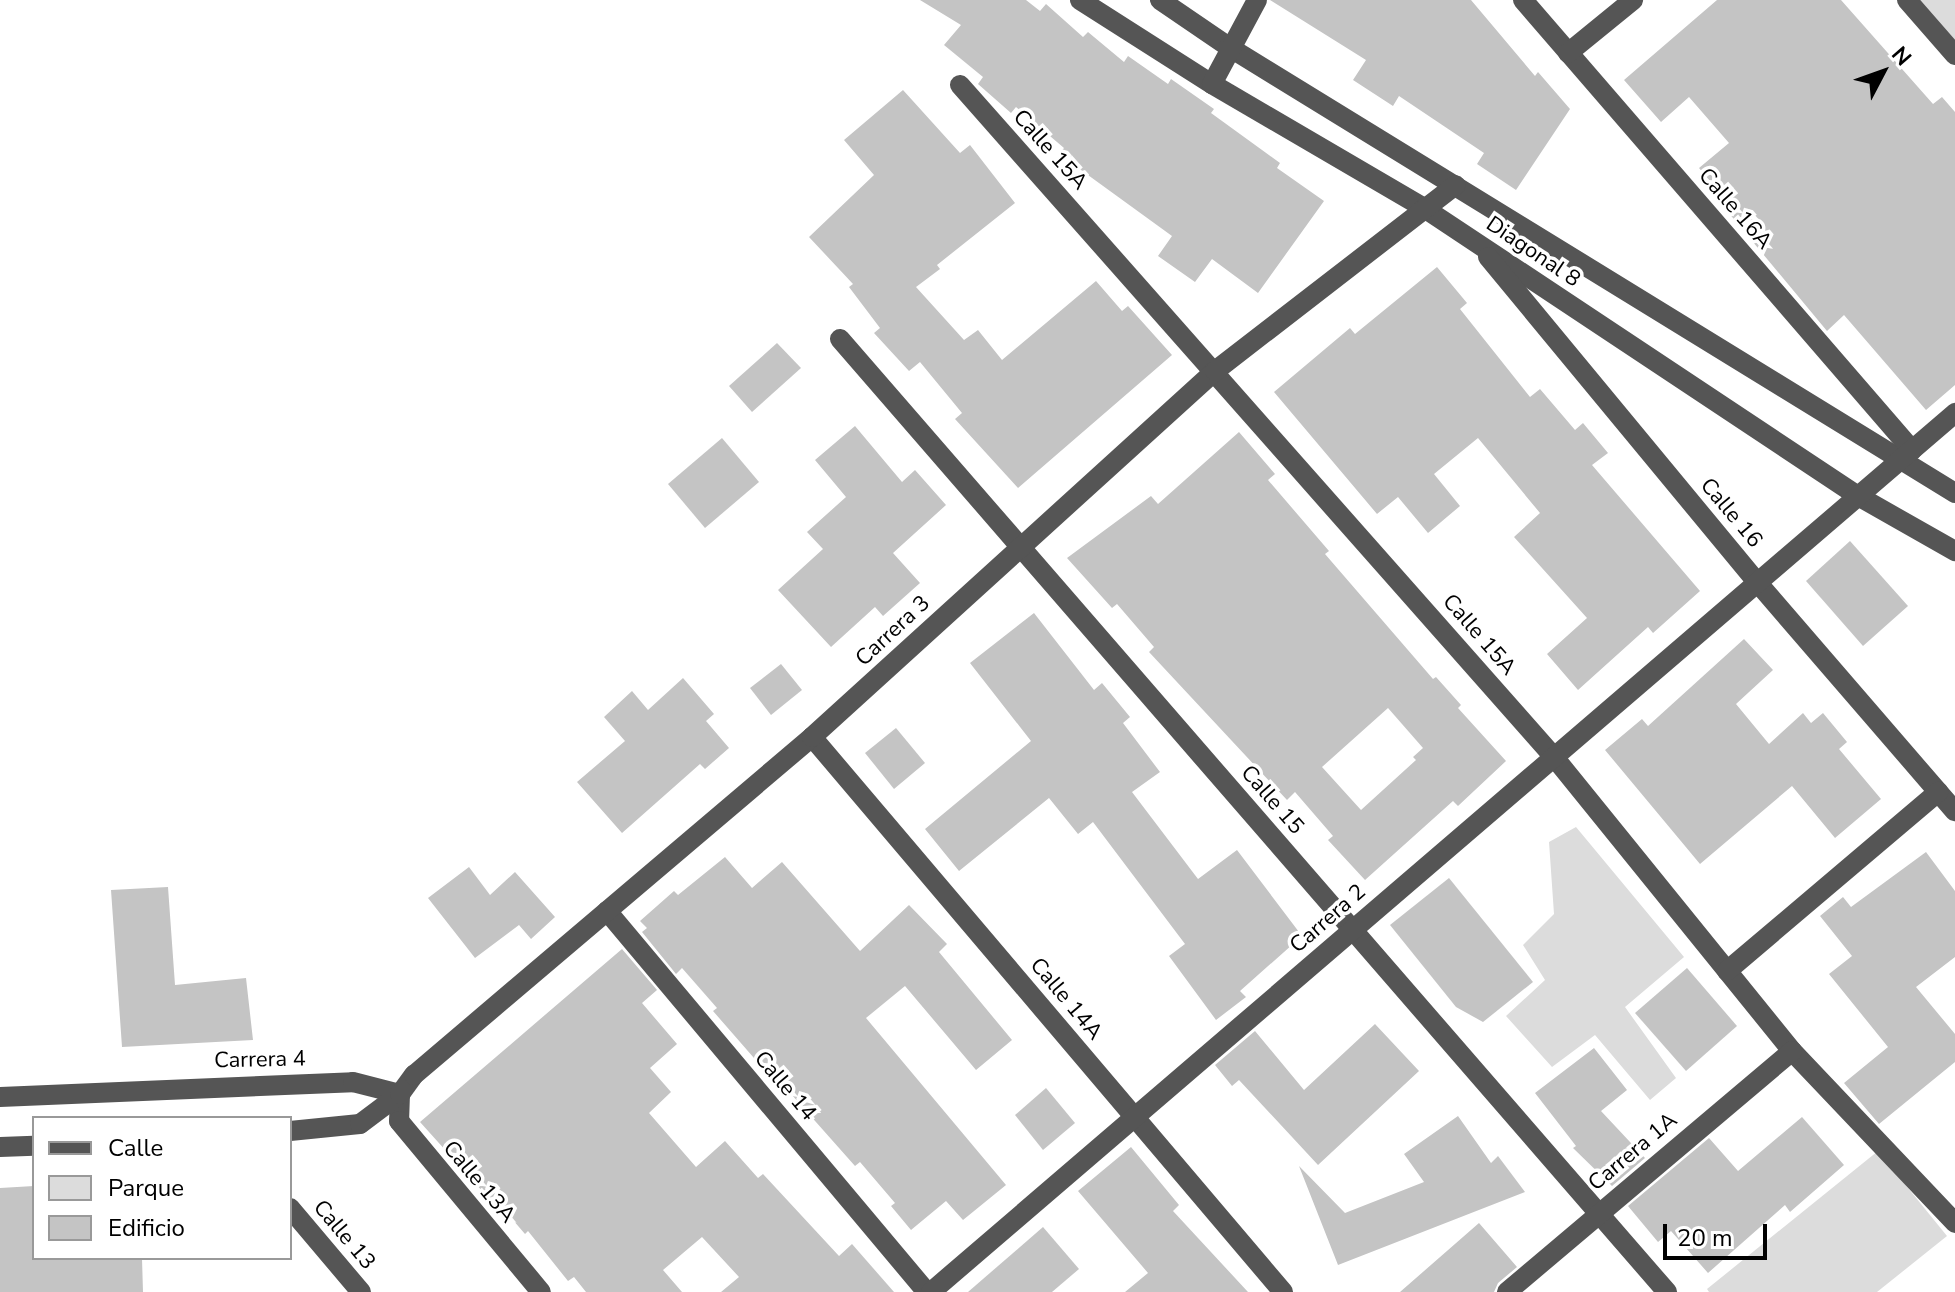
<!DOCTYPE html>
<html>
<head>
<meta charset="utf-8">
<style>
  body { margin:0 }
  #map { position:relative; width:1955px; height:1292px; overflow:hidden; background:#fff; font-family:"Nunito Sans",sans-serif }
  div>[style] { position:absolute }
  .green>* { inset:0; background:#dcdcdc }
  .building>* { inset:0; background:#c4c4c4 }
  .minor>* { height:20px; margin:-10px; padding:0 10px; transform-origin:10px; border-radius:10px; background:#555 }
  span { translate:-50% -50%; white-space:nowrap; text-align:center; line-height:1.15; -webkit-text-stroke:7px #fff; paint-order:stroke }
  .street-label { font-size:22px; color:#000 }
  .legend { position:absolute; left:32px; top:1116px; width:260px; height:144px; box-sizing:border-box; background:#fff; border:2px solid #999; margin:0; padding:10px 14px; list-style:none; font-size:24px; color:#000 }
  .legend li { display:flex; align-items:center; gap:16px; height:40px }
  .legend b { width:40px; border:2px solid #999 }
  .north { position:absolute; left:1843px; top:32px; width:80px; height:80px; -webkit-text-stroke:6px #fff; paint-order:stroke; rotate:49deg; font-size:22px; font-weight:700; line-height:32px; text-align:center; color:#000 }
  .north::after { content:''; display:block; margin:auto; width:28px; height:36px; background:#000; clip-path:polygon(50% 0,100% 100%,50% 72%,0 100%) }
  .scale { position:absolute; left:1663px; top:1224px; width:104px; height:36px; box-sizing:border-box; border:4px solid #000; border-top:0; padding-left:10px; font-size:24px; line-height:28px; white-space:nowrap; color:#000; -webkit-text-stroke:6px #fff; paint-order:stroke }
</style>
</head>
<body>
<div id="map">
  <div class="green">
    <i style="clip-path:polygon(1916px 0,1955px 0,1955px 44px)"></i>
    <i style="clip-path:polygon(1576px 827px,1684px 957px,1625px 1007px,1676px 1078px,1650px 1100px,1595px 1035px,1552px 1067px,1506px 1016px,1545px 980px,1523px 945px,1554px 914px,1549px 842px)"></i>
    <i style="clip-path:polygon(1878px 1151px,1947px 1236px,1877px 1292px,1709px 1292px,1707px 1289px)"></i>
  </div>
  <div class="building">
    <i style="clip-path:polygon(920px 0,1026px 0,1040px 11px,1046px 4px,1083px 37px,1088px 32px,1124px 62px,1128px 56px,1168px 84px,1171px 79px,1214px 109px,1211px 113px,1280px 163px,1277px 168px,1324px 201px,1258px 293px,1212px 259px,1195px 282px,1158px 256px,1172px 236px,1059px 154px,1064px 148px,1016px 107px,1011px 113px,978px 84px,983px 77px,944px 45px,961px 25px)"></i>
    <i style="clip-path:polygon(1270px 0,1471px 0,1535px 76px,1538px 72px,1570px 109px,1516px 190px,1477px 164px,1484px 153px,1399px 96px,1393px 106px,1353px 80px,1366px 60px)"></i>
    <i style="clip-path:polygon(1717px 0,1841px 0,1933px 104px,1942px 97px,1955px 112px,1955px 385px,1926px 410px,1844px 315px,1827px 331px,1728px 212px,1733px 208px,1699px 168px,1729px 143px,1689px 97px,1661px 122px,1624px 80px)"></i>
    <i style="clip-path:polygon(903px 90px,960px 153px,970px 145px,1015px 203px,937px 265px,940px 269px,916px 287px,964px 340px,978px 330px,1002px 360px,1096px 281px,1122px 311px,1128px 306px,1172px 355px,1018px 488px,955px 419px,962px 413px,920px 362px,909px 371px,874px 333px,880px 328px,849px 287px,853px 284px,809px 237px,874px 175px,844px 140px)"></i>
    <i style="clip-path:polygon(1437px 267px,1467px 303px,1460px 309px,1530px 397px,1540px 389px,1575px 430px,1583px 423px,1608px 453px,1592px 465px,1700px 591px,1653px 633px,1648px 627px,1578px 690px,1547px 654px,1587px 618px,1514px 537px,1540px 513px,1478px 438px,1434px 474px,1460px 506px,1428px 533px,1398px 497px,1377px 514px,1274px 392px,1350px 328px,1355px 334px)"></i>
    <i style="clip-path:polygon(777px 343px,801px 368px,752px 412px,729px 386px)"></i>
    <i style="clip-path:polygon(855px 426px,902px 482px,915px 470px,946px 505px,893px 553px,920px 583px,883px 616px,875px 607px,831px 647px,778px 590px,823px 549px,807px 532px,846px 497px,815px 460px)"></i>
    <i style="clip-path:polygon(evenodd,1239px 432px,1275px 474px,1268px 480px,1329px 551px,1325px 554px,1433px 679px,1436px 677px,1461px 705px,1458px 708px,1506px 761px,1458px 806px,1453px 801px,1365px 880px,1328px 840px,1333px 836px,1295px 792px,1287px 800px,1149px 652px,1154px 647px,1117px 604px,1112px 608px,1067px 558px,1151px 496px,1158px 504px,1239px 432px,1388px 708px,1423px 748px,1413px 757px,1416px 760px,1361px 810px,1322px 767px,1388px 708px)"></i>
    <i style="clip-path:polygon(722px 438px,759px 482px,705px 528px,668px 484px)"></i>
    <i style="clip-path:polygon(1850px 541px,1908px 606px,1863px 646px,1806px 581px)"></i>
    <i style="clip-path:polygon(1034px 613px,1094px 690px,1102px 683px,1130px 717px,1123px 723px,1160px 772px,1132px 792px,1198px 879px,1237px 850px,1302px 936px,1240px 991px,1246px 997px,1216px 1020px,1169px 956px,1185px 944px,1093px 822px,1078px 834px,1049px 798px,959px 871px,925px 829px,1031px 741px,970px 663px)"></i>
    <i style="clip-path:polygon(1744px 639px,1773px 670px,1736px 704px,1769px 744px,1803px 713px,1811px 723px,1823px 713px,1847px 742px,1839px 749px,1881px 799px,1835px 838px,1792px 786px,1700px 864px,1605px 750px,1642px 719px,1648px 726px)"></i>
    <i style="clip-path:polygon(781px 664px,802px 690px,771px 715px,750px 688px)"></i>
    <i style="clip-path:polygon(683px 678px,714px 714px,706px 721px,729px 748px,705px 769px,700px 764px,622px 833px,577px 782px,625px 741px,604px 717px,632px 691px,648px 710px)"></i>
    <i style="clip-path:polygon(896px 728px,925px 763px,894px 789px,865px 753px)"></i>
    <i style="clip-path:polygon(1926px 852px,1955px 891px,1955px 957px,1916px 987px,1955px 1034px,1955px 1062px,1879px 1124px,1844px 1083px,1888px 1047px,1829px 974px,1852px 956px,1820px 916px,1843px 897px,1851px 907px)"></i>
    <i style="clip-path:polygon(725px 857px,752px 888px,782px 862px,860px 951px,909px 905px,947px 944px,939px 952px,1012px 1040px,976px 1070px,905px 986px,866px 1018px,1006px 1185px,963px 1220px,946px 1201px,911px 1230px,891px 1206px,895px 1203px,860px 1162px,855px 1166px,784px 1086px,781px 1089px,713px 1011px,717px 1008px,682px 968px,676px 974px,642px 932px,647px 928px,640px 921px,674px 891px,678px 895px)"></i>
    <i style="clip-path:polygon(469px 867px,490px 895px,515px 872px,555px 917px,531px 939px,519px 925px,475px 958px,428px 898px)"></i>
    <i style="clip-path:polygon(1449px 878px,1533px 982px,1483px 1022px,1456px 1007px,1390px 925px)"></i>
    <i style="clip-path:polygon(168px 887px,175px 985px,246px 978px,253px 1040px,122px 1047px,111px 890px)"></i>
    <i style="clip-path:polygon(622px 949px,657px 990px,642px 1003px,677px 1044px,650px 1068px,671px 1092px,649px 1113px,696px 1167px,725px 1141px,758px 1178px,763px 1174px,839px 1256px,852px 1244px,894px 1292px,721px 1292px,739px 1277px,702px 1237px,663px 1270px,682px 1292px,586px 1292px,574px 1277px,568px 1281px,528px 1231px,525px 1234px,495px 1199px,492px 1202px,420px 1122px)"></i>
    <i style="clip-path:polygon(1687px 968px,1737px 1026px,1686px 1071px,1635px 1013px)"></i>
    <i style="clip-path:polygon(1375px 1024px,1419px 1071px,1318px 1165px,1239px 1080px,1232px 1086px,1215px 1065px,1255px 1031px,1304px 1090px)"></i>
    <i style="clip-path:polygon(1594px 1048px,1627px 1090px,1601px 1111px,1645px 1158px,1612px 1186px,1573px 1148px,1576px 1146px,1535px 1093px)"></i>
    <i style="clip-path:polygon(1046px 1088px,1075px 1123px,1043px 1150px,1015px 1115px)"></i>
    <i style="clip-path:polygon(1458px 1116px,1491px 1163px,1498px 1156px,1525px 1192px,1338px 1265px,1299px 1166px,1345px 1213px,1424px 1182px,1404px 1154px)"></i>
    <i style="clip-path:polygon(1802px 1117px,1844px 1165px,1790px 1212px,1785px 1205px,1708px 1273px,1671px 1231px,1658px 1242px,1628px 1206px,1709px 1138px,1738px 1171px)"></i>
    <i style="clip-path:polygon(1131px 1147px,1179px 1205px,1173px 1211px,1248px 1292px,1125px 1292px,1148px 1273px,1078px 1191px)"></i>
    <i style="clip-path:polygon(34px 1186px,34px 1258px,142px 1258px,143px 1292px,0 1292px,0 1188px)"></i>
    <i style="clip-path:polygon(1479px 1223px,1517px 1267px,1498px 1283px,1494px 1292px,1400px 1292px)"></i>
    <i style="clip-path:polygon(1043px 1227px,1079px 1269px,1052px 1292px,968px 1292px)"></i>
  </div>
  <div class="minor">
    <i style="left:1080px;top:0;width:156px;rotate:32.5deg"></i>
    <i style="left:1212px;top:84px;width:246px;rotate:30.3deg"></i>
    <i style="left:1424px;top:208px;width:521px;rotate:33.57deg"></i>
    <i style="left:1858px;top:496px;width:112px;rotate:29.6deg"></i>
    <i style="left:1160px;top:0;width:83px;rotate:34.3deg"></i>
    <i style="left:1229px;top:47px;width:852px;rotate:31.56deg"></i>
    <i style="left:1523px;top:0;width:595px;rotate:49.16deg"></i>
    <i style="left:1907px;top:0;width:73px;rotate:48.9deg"></i>
    <i style="left:1568px;top:53px;width:84px;rotate:-39.2deg"></i>
    <i style="left:1212px;top:84px;width:95px;rotate:-61.8deg"></i>
    <i style="left:960px;top:85px;width:897px;rotate:48.53deg"></i>
    <i style="left:1554px;top:757px;width:378px;rotate:51deg"></i>
    <i style="left:1792px;top:1051px;width:237px;rotate:46.5deg"></i>
    <i style="left:1488px;top:257px;width:422px;rotate:50.4deg"></i>
    <i style="left:1757px;top:582px;width:303px;rotate:49.2deg"></i>
    <i style="left:840px;top:339px;width:1262px;rotate:49.05deg"></i>
    <i style="left:812px;top:737px;width:728px;rotate:49.68deg"></i>
    <i style="left:607px;top:911px;width:498px;rotate:50deg"></i>
    <i style="left:1727px;top:971px;width:277px;rotate:-40.3deg"></i>
    <i style="left:400px;top:1094px;width:27px;rotate:92deg"></i>
    <i style="left:399px;top:1121px;width:222px;rotate:50.3deg"></i>
    <i style="left:0;top:1097px;width:353px;rotate:-2.4deg"></i>
    <i style="left:353px;top:1082px;width:49px;rotate:14.3deg"></i>
    <i style="left:290px;top:1131px;width:70px;rotate:-5.7deg"></i>
    <i style="left:360px;top:1124px;width:50px;rotate:-36.9deg"></i>
    <i style="left:400px;top:1094px;width:24px;rotate:-54deg"></i>
    <i style="left:414px;top:1075px;width:522px;rotate:-40.34deg"></i>
    <i style="left:812px;top:737px;width:544px;rotate:-42.25deg"></i>
    <i style="left:1215px;top:371px;width:304px;rotate:-37.7deg"></i>
    <i style="left:0;top:1147px;width:34px;rotate:-2deg"></i>
    <i style="left:290px;top:1208px;width:110px;rotate:49.8deg"></i>
    <i style="left:931px;top:1292px;width:1350px;rotate:-40.64deg"></i>
    <i style="left:1507px;top:1292px;width:373px;rotate:-40.2deg"></i>
  </div>
  <div class="street-label">
    <span style="left:1050px;top:150px;rotate:48deg">Calle 15A</span>
    <span style="left:1735px;top:209px;rotate:49deg">Calle 16A</span>
    <span style="left:1533px;top:252px;rotate:34deg">Diagonal 8</span>
    <span style="left:1731px;top:513px;rotate:50deg">Calle 16</span>
    <span style="left:893px;top:631px;rotate:-43deg">Carrera 3</span>
    <span style="left:1479px;top:635px;rotate:49deg">Calle 15A</span>
    <span style="left:1272px;top:800px;rotate:49deg">Calle 15</span>
    <span style="left:1328px;top:919px;rotate:-41deg">Carrera 2</span>
    <span style="left:1066px;top:999px;rotate:50deg">Calle 14A</span>
    <span style="left:260px;top:1060px;rotate:-1deg">Carrera 4</span>
    <span style="left:785px;top:1086px;rotate:50deg">Calle 14</span>
    <span style="left:1633px;top:1152px;rotate:-40deg">Carrera 1A</span>
    <span style="left:479px;top:1182px;rotate:50deg">Calle 13A</span>
    <span style="left:344px;top:1235px;rotate:50deg">Calle 13</span>
  </div>
  <ul class="legend">
  <li><b style="height:10px;background:#555"></b>Calle</li>
  <li><b style="height:22px;background:#dcdcdc"></b>Parque</li>
  <li><b style="height:22px;background:#c4c4c4"></b>Edificio</li>
  </ul>
  <div class="north">N</div>
  <div class="scale">20 m</div>
</div>
</body>
</html>
